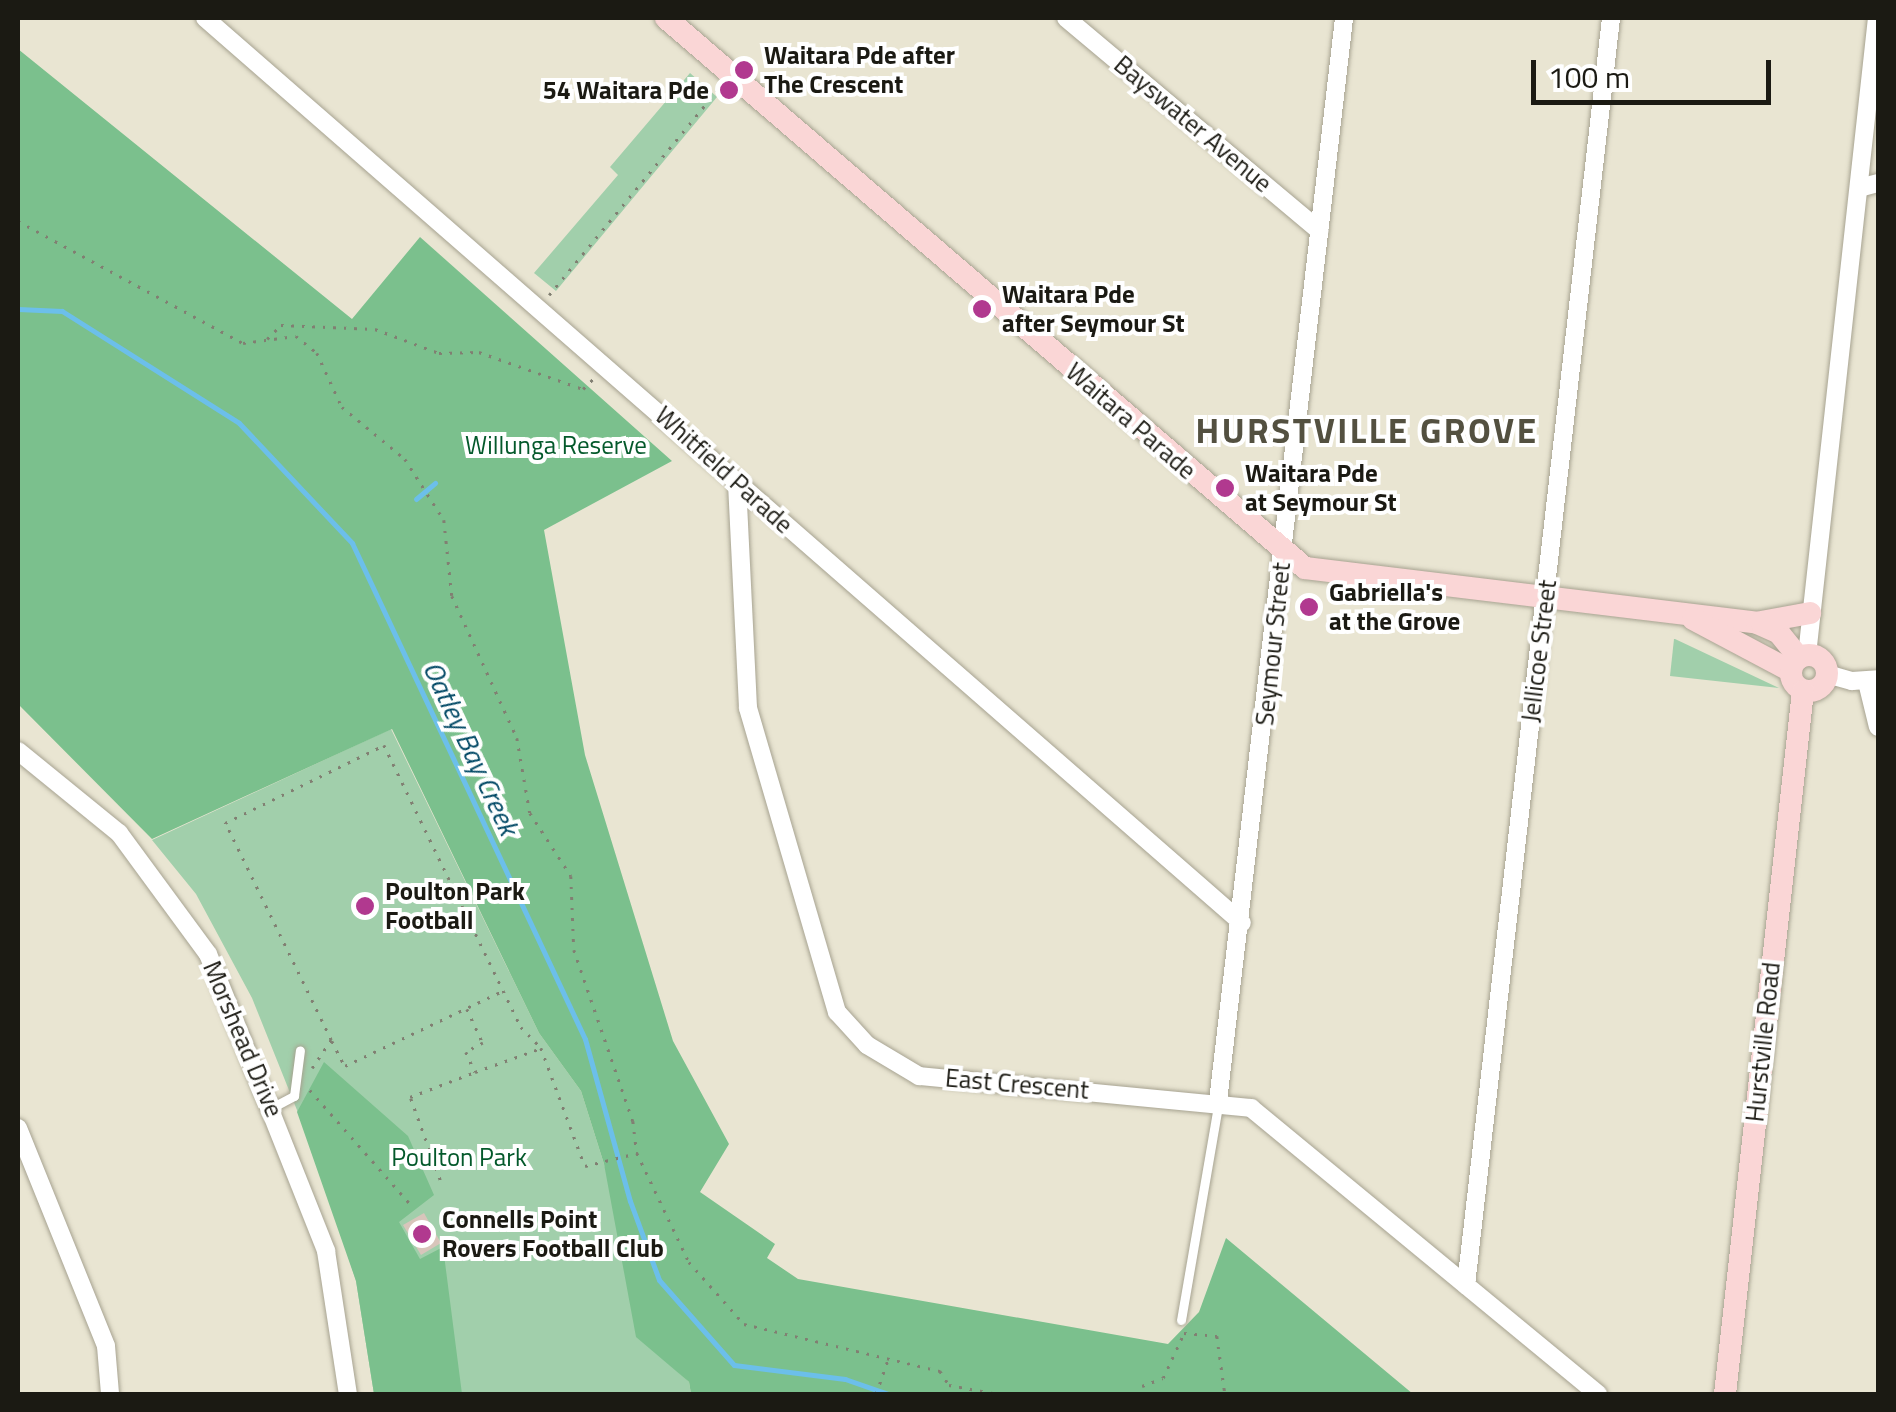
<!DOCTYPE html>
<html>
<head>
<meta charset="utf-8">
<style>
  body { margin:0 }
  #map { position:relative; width:1896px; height:1412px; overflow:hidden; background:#e9e5d2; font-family:"Titillium Web",sans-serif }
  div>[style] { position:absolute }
  .green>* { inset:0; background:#a1cfab }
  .forest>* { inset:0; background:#7bc08d }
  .stream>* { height:5px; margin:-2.5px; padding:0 2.5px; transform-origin:2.5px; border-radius:2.5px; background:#6cbfea }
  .building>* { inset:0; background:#d8c5bb }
  .path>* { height:2.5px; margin-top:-1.25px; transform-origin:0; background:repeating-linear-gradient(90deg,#817f72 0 2.5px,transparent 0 10.5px) }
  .roads { filter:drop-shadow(0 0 2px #a7a391) drop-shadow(0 0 2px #a7a391) }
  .lane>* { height:9px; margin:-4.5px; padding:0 4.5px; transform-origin:4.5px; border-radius:4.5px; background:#fff }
  .street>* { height:18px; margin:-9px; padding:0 9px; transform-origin:9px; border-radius:9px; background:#fff }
  .secondary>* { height:22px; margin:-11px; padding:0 11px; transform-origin:11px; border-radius:11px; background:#fad6d6 }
  .secondary>.ring { margin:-11px; padding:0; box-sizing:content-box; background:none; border:22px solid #fad6d6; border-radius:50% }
  .dots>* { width:28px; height:28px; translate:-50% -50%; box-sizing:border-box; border:5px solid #fff; border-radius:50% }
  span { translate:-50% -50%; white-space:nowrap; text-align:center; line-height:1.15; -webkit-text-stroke:8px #fff; paint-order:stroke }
  .poi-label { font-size:25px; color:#1b1a13; font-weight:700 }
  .left { translate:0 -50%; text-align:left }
  .right { translate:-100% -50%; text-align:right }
  .street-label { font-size:25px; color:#1b1a13 }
  .park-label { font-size:25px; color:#04592b }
  .water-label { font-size:28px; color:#004865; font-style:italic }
  .district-label { font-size:35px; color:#535040; font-weight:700; letter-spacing:2.5px }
  .frame { position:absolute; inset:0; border:20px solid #1b1a13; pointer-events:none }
  .scale { position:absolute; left:1531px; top:60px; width:240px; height:45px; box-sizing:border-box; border:5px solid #1b1a13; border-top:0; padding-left:12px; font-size:30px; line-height:35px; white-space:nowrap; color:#1b1a13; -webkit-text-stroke:8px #fff; paint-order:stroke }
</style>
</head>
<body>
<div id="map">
  <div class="green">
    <i style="clip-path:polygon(690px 73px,717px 97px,556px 291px,534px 273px,618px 175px,610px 167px)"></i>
    <i style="clip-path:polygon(1674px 639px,1675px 639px,1779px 688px,1670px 676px)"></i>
    <i style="clip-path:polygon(391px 729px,539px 1033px,581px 1091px,666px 1361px,689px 1382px,691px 1394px,374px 1394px,356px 1281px,319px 1165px,252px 998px,196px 894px,152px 840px)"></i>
  </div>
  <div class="forest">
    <i style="clip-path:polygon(18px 49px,352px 319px,420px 237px,672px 461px,544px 530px,585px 755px,673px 1041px,729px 1144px,700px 1192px,775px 1244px,767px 1258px,798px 1279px,1168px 1344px,1199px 1312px,1226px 1238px,1413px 1394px,691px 1394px,689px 1382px,636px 1337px,604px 1164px,581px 1091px,539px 1033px,392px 729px,152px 839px,18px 704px)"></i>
    <i style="clip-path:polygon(324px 1062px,408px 1136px,434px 1195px,399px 1222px,420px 1259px,443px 1247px,462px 1394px,374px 1394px,356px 1281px,297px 1112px)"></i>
  </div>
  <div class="stream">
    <i style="left:18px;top:309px;width:44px;rotate:2.6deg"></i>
    <i style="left:62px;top:311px;width:209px;rotate:32.3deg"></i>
    <i style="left:239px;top:423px;width:165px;rotate:46.7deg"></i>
    <i style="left:352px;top:543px;width:548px;rotate:64.84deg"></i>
    <i style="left:585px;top:1039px;width:168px;rotate:74.5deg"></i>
    <i style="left:630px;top:1201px;width:84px;rotate:69.8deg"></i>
    <i style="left:659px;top:1280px;width:113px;rotate:48.6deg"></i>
    <i style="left:734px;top:1365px;width:112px;rotate:7.2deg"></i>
    <i style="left:845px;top:1379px;width:46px;rotate:19.2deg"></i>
    <i style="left:416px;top:499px;width:25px;rotate:-40deg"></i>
  </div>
  <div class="building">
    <i style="clip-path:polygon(424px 1213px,441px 1243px,421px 1255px,403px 1225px)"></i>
  </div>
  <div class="path">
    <i style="left:18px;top:221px;width:256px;rotate:28.5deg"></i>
    <i style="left:243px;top:343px;width:53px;rotate:-7.5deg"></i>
    <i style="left:296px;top:336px;width:27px;rotate:39deg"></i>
    <i style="left:317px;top:353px;width:60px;rotate:65.2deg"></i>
    <i style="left:342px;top:407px;width:82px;rotate:39.5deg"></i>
    <i style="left:405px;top:459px;width:72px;rotate:57.4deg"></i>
    <i style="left:444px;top:520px;width:76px;rotate:84deg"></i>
    <i style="left:452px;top:596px;width:156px;rotate:65.4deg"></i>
    <i style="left:517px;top:738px;width:76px;rotate:80.2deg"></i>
    <i style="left:530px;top:813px;width:75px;rotate:56.9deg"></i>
    <i style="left:571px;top:876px;width:74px;rotate:87.7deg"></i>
    <i style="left:574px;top:950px;width:181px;rotate:71deg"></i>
    <i style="left:633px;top:1121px;width:32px;rotate:83deg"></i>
    <i style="left:637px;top:1153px;width:121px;rotate:64.5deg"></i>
    <i style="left:689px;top:1262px;width:83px;rotate:48.4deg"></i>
    <i style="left:744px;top:1324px;width:202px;rotate:13.5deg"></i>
    <i style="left:940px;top:1371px;width:17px;rotate:57deg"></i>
    <i style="left:949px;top:1385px;width:50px;rotate:10.4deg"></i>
    <i style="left:549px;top:295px;width:269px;rotate:-50.6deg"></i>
    <i style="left:267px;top:339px;width:20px;rotate:-45deg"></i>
    <i style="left:281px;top:325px;width:94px;rotate:2.4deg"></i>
    <i style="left:375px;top:329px;width:68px;rotate:20.6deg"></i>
    <i style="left:439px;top:353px;width:40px;rotate:-1.4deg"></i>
    <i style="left:479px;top:352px;width:110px;rotate:19.6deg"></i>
    <i style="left:583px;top:389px;width:14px;rotate:-45deg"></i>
    <i style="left:467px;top:1009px;width:38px;rotate:65deg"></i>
    <i style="left:483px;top:1043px;width:19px;rotate:152deg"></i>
    <i style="left:466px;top:1052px;width:22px;rotate:66deg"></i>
    <i style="left:475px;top:1072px;width:68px;rotate:-19.8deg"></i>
    <i style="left:332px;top:1041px;width:28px;rotate:63deg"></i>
    <i style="left:345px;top:1066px;width:174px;rotate:-25.5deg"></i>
    <i style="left:312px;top:1068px;width:34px;rotate:-56deg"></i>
    <i style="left:331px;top:1040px;width:242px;rotate:-116deg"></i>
    <i style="left:225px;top:823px;width:177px;rotate:-26.1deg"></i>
    <i style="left:384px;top:745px;width:314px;rotate:64.1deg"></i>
    <i style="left:521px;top:1027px;width:29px;rotate:46deg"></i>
    <i style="left:541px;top:1048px;width:126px;rotate:69.6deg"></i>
    <i style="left:585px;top:1166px;width:54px;rotate:-14deg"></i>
    <i style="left:310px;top:1090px;width:153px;rotate:48.7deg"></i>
    <i style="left:440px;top:1180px;width:88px;rotate:-109.9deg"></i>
    <i style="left:410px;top:1097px;width:70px;rotate:-21deg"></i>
    <i style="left:876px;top:1394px;width:37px;rotate:-71deg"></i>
    <i style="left:1141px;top:1394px;width:8px;rotate:-83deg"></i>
    <i style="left:1142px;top:1386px;width:22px;rotate:-21deg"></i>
    <i style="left:1163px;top:1378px;width:50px;rotate:-65deg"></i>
    <i style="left:1184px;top:1333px;width:33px;rotate:5deg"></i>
    <i style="left:1217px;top:1336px;width:59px;rotate:82.1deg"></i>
  </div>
  <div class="roads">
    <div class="lane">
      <i style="left:273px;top:1107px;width:24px;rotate:-28deg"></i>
      <i style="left:294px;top:1096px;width:46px;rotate:-82.6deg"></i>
      <i style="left:1181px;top:1320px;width:217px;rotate:-80.2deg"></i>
    </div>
    <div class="street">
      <i style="left:205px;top:18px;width:1376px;rotate:41.11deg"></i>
      <i style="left:1066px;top:18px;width:331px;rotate:40deg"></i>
      <i style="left:1859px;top:188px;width:20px;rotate:-15deg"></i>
      <i style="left:737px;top:483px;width:225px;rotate:87.2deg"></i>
      <i style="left:748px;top:708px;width:317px;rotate:73.7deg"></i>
      <i style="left:837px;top:1012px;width:45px;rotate:47.7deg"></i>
      <i style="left:867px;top:1045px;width:61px;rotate:30.8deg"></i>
      <i style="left:919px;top:1076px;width:334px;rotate:5.5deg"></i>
      <i style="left:1251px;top:1108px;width:450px;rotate:39.5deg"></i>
      <i style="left:1807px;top:655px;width:641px;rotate:-83.73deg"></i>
      <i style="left:1827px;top:674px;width:26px;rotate:16deg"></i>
      <i style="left:1852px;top:681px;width:26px;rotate:-4deg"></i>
      <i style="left:1867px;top:682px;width:46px;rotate:76.3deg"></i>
      <i style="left:18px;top:751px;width:130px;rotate:39.1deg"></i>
      <i style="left:119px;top:833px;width:150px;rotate:53.7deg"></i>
      <i style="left:208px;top:954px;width:320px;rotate:68.3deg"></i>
      <i style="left:326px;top:1251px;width:145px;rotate:81.3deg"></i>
      <i style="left:1218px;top:1101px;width:1090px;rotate:-83.36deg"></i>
      <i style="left:18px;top:1128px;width:235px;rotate:68deg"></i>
      <i style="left:106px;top:1346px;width:48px;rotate:85.2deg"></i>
      <i style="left:1466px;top:1285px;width:1275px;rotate:-83.47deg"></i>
    </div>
    <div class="secondary">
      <i style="left:666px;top:18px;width:843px;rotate:40.72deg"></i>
      <i style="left:1305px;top:568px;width:455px;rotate:6.9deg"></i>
      <i style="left:1757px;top:623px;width:24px;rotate:24deg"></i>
      <i style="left:1779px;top:633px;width:32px;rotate:51deg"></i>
      <i style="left:1693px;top:619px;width:111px;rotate:28deg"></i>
      <i style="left:1761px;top:622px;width:50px;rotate:-10.4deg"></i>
      <i class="ring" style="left:1791px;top:655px;width:14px;height:14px"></i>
      <i style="left:1725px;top:1394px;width:707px;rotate:-83.67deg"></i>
    </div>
  </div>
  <div class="dots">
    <i style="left:744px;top:70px;background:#b1398f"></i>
    <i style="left:729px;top:90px;background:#b1398f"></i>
    <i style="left:982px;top:309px;background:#b1398f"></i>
    <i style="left:1225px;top:488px;background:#b1398f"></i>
    <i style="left:1309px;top:607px;background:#b1398f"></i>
    <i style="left:365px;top:906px;background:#b1398f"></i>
    <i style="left:422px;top:1234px;background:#b1398f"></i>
  </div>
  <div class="poi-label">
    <span class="left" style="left:764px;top:70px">Waitara Pde after<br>The Crescent</span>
    <span class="right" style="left:709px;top:90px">54 Waitara Pde</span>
    <span class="left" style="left:1002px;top:309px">Waitara Pde<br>after Seymour St</span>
    <span class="left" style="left:1245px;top:488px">Waitara Pde<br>at Seymour St</span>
    <span class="left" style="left:1329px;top:607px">Gabriella's<br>at the Grove</span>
    <span class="left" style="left:385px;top:906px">Poulton Park<br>Football</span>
    <span class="left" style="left:442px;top:1234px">Connells Point<br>Rovers Football Club</span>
  </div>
  <div class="street-label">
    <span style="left:1193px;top:124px;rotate:40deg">Bayswater Avenue</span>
    <span style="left:1131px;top:421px;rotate:41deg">Waitara Parade</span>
    <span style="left:724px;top:470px;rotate:42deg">Whitfield Parade</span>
    <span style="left:1273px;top:644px;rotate:-84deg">Seymour Street</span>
    <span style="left:1539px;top:651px;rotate:-83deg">Jellicoe Street</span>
    <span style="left:243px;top:1039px;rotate:67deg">Morshead Drive</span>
    <span style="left:1763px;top:1042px;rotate:-84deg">Hurstville Road</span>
    <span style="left:1017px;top:1084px;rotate:5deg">East Crescent</span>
  </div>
  <div class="park-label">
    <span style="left:556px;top:445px">Willunga Reserve</span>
    <span style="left:459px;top:1157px">Poulton Park</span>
  </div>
  <div class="water-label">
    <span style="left:471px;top:748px;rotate:65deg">Oatley Bay Creek</span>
  </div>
  <div class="district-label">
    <span style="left:1367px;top:430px">HURSTVILLE GROVE</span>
  </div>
  <div class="frame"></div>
  <div class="scale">100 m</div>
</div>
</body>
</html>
